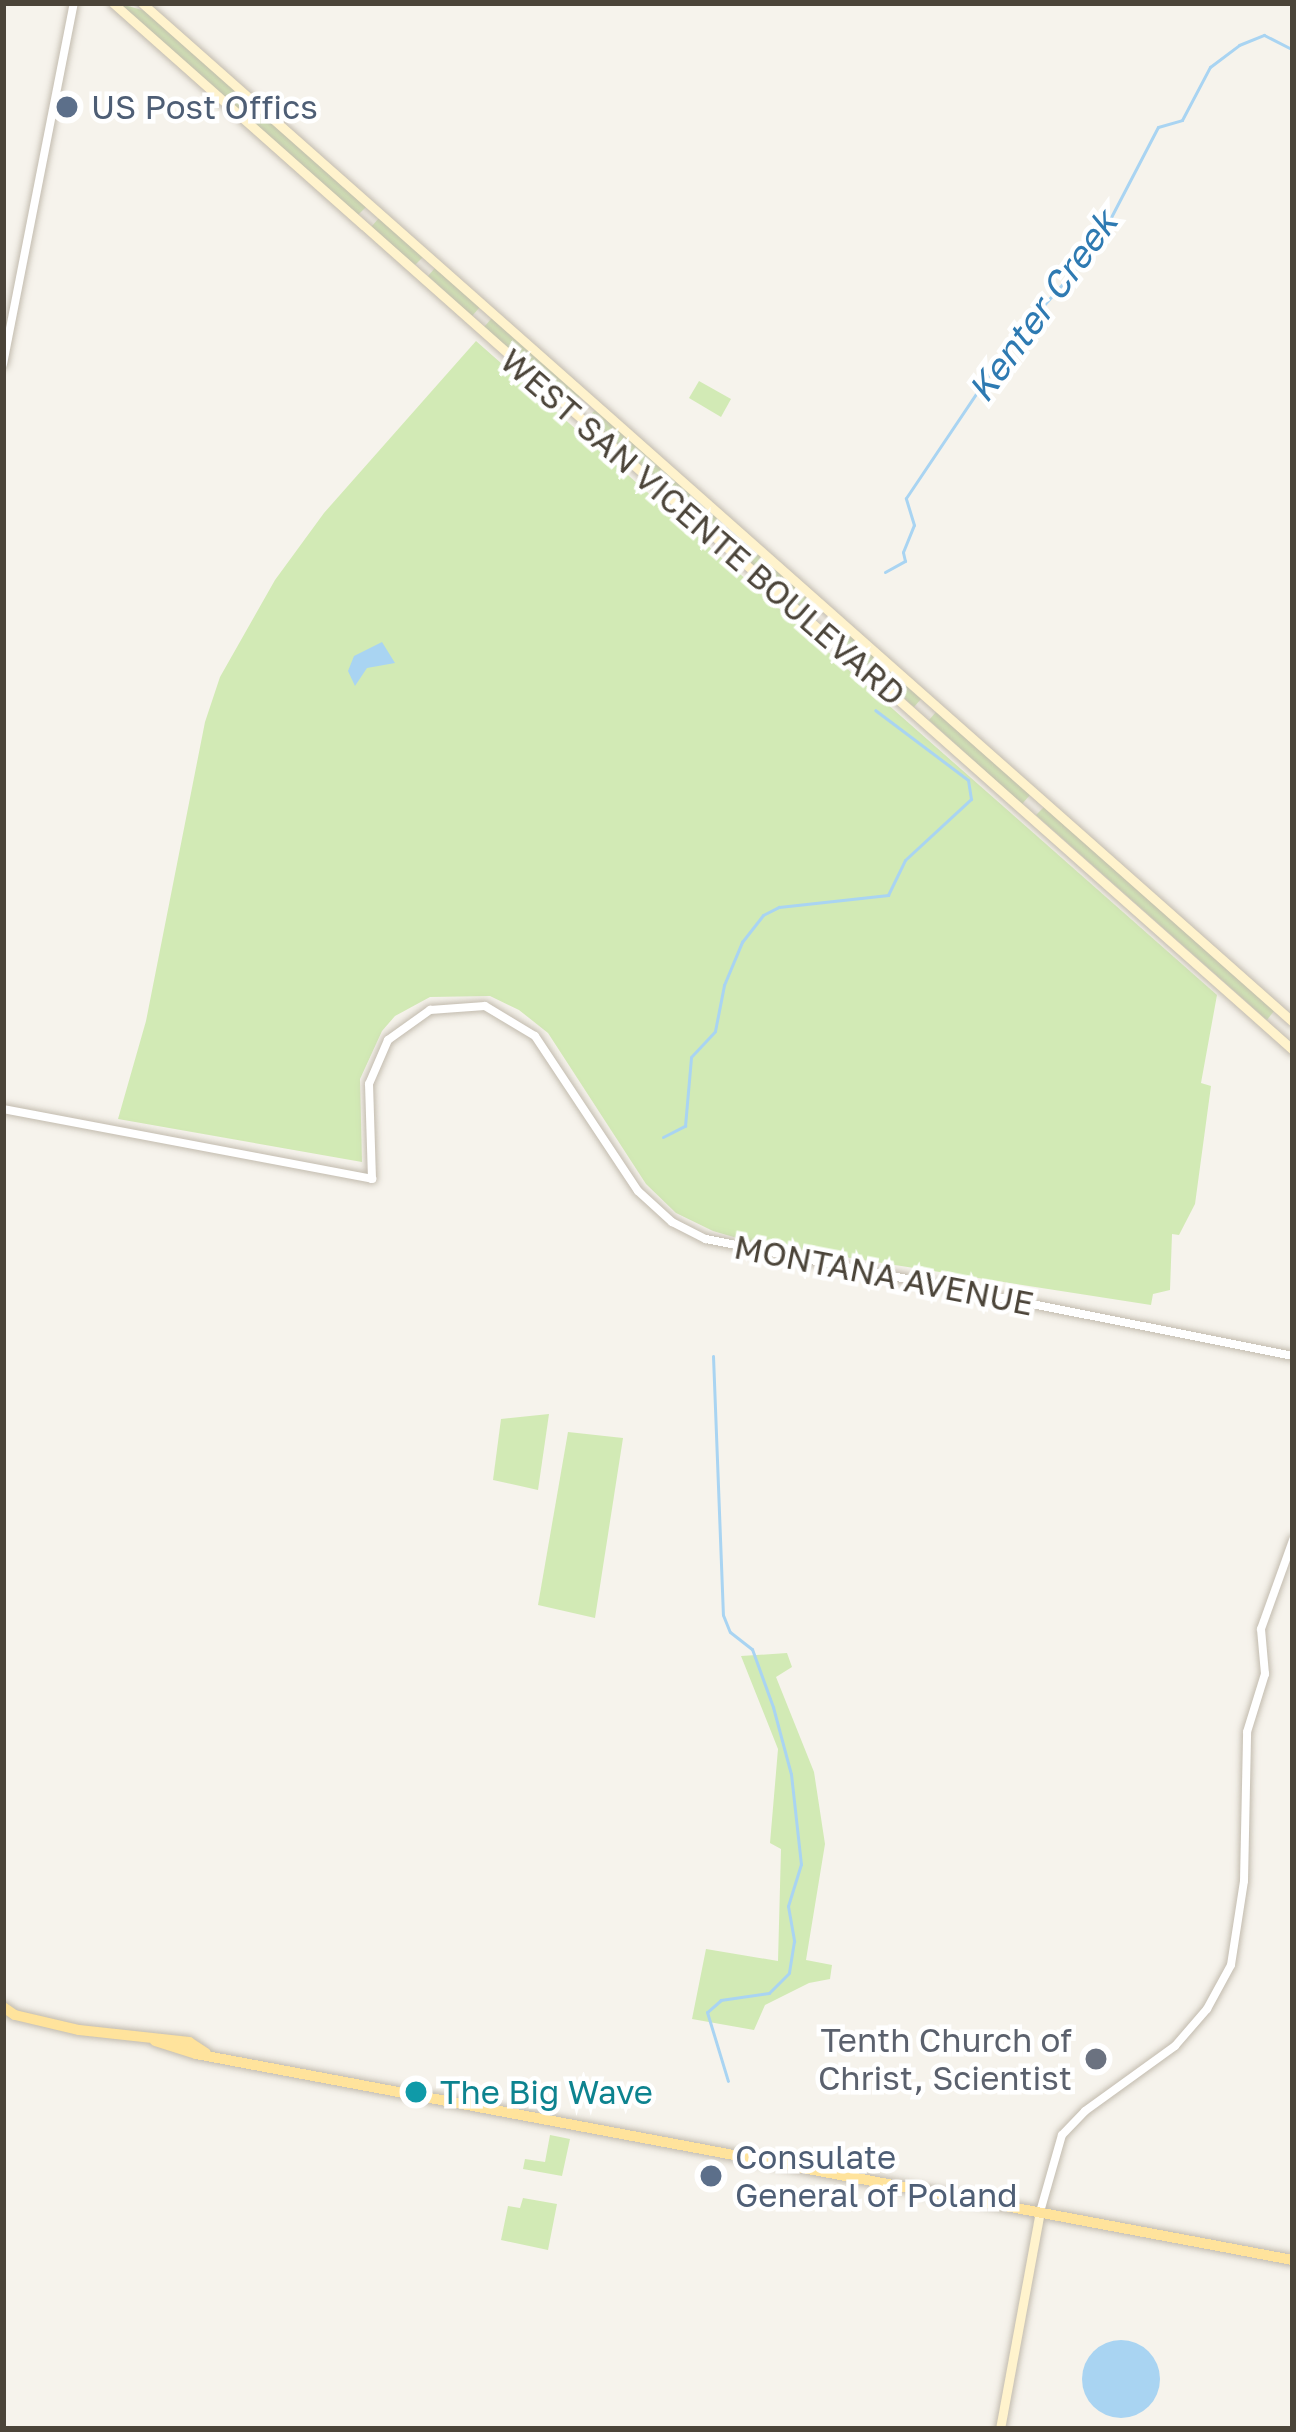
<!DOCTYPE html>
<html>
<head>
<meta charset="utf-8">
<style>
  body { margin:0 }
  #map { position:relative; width:1296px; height:2432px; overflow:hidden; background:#f6f3ec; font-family:"Golos Text",sans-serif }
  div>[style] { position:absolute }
  .green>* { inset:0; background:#d2eab5 }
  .water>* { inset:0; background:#a9d4f2 }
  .round { border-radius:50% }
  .stream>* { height:3px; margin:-1.5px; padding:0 1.5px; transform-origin:1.5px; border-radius:1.5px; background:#a9d4f2 }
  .roads { filter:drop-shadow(0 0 3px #c2bbae) drop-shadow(0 0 3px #c2bbae) }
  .tertiary>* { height:8px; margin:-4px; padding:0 4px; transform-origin:4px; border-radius:4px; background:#fff }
  .secondary>* { height:9px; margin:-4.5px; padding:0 4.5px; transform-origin:4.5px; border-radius:4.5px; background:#fff3cd }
  .primary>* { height:10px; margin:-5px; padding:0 5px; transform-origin:5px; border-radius:5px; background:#ffe39c }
  .dots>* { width:33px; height:33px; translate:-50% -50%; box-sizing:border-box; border:6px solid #fff; border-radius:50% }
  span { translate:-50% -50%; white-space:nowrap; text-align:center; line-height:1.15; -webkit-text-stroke:9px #fff; paint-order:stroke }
  .service-label { font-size:33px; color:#4e5e75 }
  .left { translate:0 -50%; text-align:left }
  .street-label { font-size:33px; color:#4b4439 }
  .worship-label { font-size:33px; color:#5b616d }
  .right { translate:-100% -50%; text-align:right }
  .culture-label { font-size:33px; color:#0d838f }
  .water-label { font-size:36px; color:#2e7ab2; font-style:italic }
  .frame { position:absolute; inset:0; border:6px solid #4b4439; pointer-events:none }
</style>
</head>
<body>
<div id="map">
  <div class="green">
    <i style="clip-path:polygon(118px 3px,145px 11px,250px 103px,244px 115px)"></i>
    <i style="clip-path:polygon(260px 113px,366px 207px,358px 215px,255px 124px)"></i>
    <i style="clip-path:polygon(379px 218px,423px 257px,415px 265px,371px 227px)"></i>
    <i style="clip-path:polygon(435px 268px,480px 307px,472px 316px,428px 276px)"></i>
    <i style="clip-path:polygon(492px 318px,580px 396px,573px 405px,484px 327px)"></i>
    <i style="clip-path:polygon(476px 341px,1217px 995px,1201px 1083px,1211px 1086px,1195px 1204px,1179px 1235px,1172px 1234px,1170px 1290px,1153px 1294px,1151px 1305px,754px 1243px,713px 1231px,676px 1213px,646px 1184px,548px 1033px,519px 1010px,490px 996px,430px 997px,395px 1016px,382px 1031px,360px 1079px,362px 1162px,118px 1119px,146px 1021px,205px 722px,220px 677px,275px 580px,324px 513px)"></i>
    <i style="clip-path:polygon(699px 381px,731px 399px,721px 417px,689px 398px)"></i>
    <i style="clip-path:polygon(596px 409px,741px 539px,733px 547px,588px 418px)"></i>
    <i style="clip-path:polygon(753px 550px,817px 606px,809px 614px,745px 558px)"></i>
    <i style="clip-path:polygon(829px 617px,921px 699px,914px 707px,822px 625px)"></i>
    <i style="clip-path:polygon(936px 712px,1030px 795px,1022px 804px,929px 720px)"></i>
    <i style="clip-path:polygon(1044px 807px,1274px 1011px,1267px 1020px,1036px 815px)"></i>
    <i style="clip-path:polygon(549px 1414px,538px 1490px,493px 1480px,501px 1419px)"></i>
    <i style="clip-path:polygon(568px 1432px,623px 1438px,595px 1618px,538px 1605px)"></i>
    <i style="clip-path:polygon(787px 1653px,792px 1667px,776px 1677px,814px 1772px,825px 1844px,806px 1960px,832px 1965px,830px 1979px,809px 1983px,765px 2005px,754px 2030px,692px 2019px,706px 1949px,778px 1961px,781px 1849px,770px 1843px,778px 1749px,741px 1656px)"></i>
    <i style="clip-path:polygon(550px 2135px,570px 2139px,562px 2176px,523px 2169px,525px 2159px,545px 2162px)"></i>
    <i style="clip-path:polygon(523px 2198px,557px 2204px,548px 2250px,501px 2240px,508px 2206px,520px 2208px)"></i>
  </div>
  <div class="water">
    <i style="clip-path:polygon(382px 642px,395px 663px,367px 668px,355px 686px,348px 671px,354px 656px)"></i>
    <i class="round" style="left:1082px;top:2340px;width:78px;height:78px"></i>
  </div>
  <div class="stream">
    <i style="left:885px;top:572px;width:23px;rotate:-29deg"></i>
    <i style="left:905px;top:561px;width:9px;rotate:-103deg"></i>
    <i style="left:903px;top:552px;width:29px;rotate:-68deg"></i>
    <i style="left:914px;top:525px;width:28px;rotate:-107deg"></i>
    <i style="left:906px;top:498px;width:188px;rotate:-56.1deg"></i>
    <i style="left:1011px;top:342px;width:96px;rotate:-48.4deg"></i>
    <i style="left:1075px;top:270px;width:60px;rotate:-55.2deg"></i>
    <i style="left:1109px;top:221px;width:106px;rotate:-62.5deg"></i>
    <i style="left:1158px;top:127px;width:25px;rotate:-16deg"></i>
    <i style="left:1182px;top:120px;width:60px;rotate:-62.2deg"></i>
    <i style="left:1210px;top:67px;width:36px;rotate:-37deg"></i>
    <i style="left:1239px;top:45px;width:27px;rotate:-22deg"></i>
    <i style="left:1264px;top:35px;width:33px;rotate:27deg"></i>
    <i style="left:663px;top:1137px;width:25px;rotate:-27deg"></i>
    <i style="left:685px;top:1126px;width:69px;rotate:-85deg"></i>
    <i style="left:691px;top:1057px;width:35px;rotate:-47deg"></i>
    <i style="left:715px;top:1031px;width:47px;rotate:-78.9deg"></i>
    <i style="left:724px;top:985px;width:47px;rotate:-67.3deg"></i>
    <i style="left:742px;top:942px;width:34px;rotate:-52deg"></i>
    <i style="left:763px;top:915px;width:18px;rotate:-27deg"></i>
    <i style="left:779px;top:907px;width:110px;rotate:-6.3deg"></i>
    <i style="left:888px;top:895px;width:39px;rotate:-64deg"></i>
    <i style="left:905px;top:860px;width:90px;rotate:-42.7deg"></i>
    <i style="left:971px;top:799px;width:19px;rotate:-99deg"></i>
    <i style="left:968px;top:780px;width:116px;rotate:-143deg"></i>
    <i style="left:713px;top:1356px;width:259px;rotate:87.8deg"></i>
    <i style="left:723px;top:1615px;width:18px;rotate:68deg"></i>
    <i style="left:730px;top:1632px;width:28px;rotate:38deg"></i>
    <i style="left:752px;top:1649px;width:62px;rotate:70.1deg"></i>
    <i style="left:773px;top:1707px;width:69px;rotate:75deg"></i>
    <i style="left:791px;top:1774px;width:91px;rotate:83.7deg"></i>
    <i style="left:801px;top:1864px;width:44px;rotate:107.2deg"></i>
    <i style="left:788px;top:1906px;width:36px;rotate:80deg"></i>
    <i style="left:794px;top:1941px;width:32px;rotate:99deg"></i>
    <i style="left:789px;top:1973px;width:28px;rotate:135deg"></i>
    <i style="left:769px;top:1993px;width:49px;rotate:171.7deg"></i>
    <i style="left:721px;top:2000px;width:18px;rotate:139deg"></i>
    <i style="left:707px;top:2012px;width:72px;rotate:73.1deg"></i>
  </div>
  <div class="roads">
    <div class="tertiary">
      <i style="left:3px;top:364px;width:368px;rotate:-78.9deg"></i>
      <i style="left:3px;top:1109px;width:376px;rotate:10.7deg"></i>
      <i style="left:372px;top:1179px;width:95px;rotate:-91.8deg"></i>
      <i style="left:369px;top:1084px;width:48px;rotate:-66.6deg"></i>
      <i style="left:388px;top:1040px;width:52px;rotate:-35.5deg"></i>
      <i style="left:430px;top:1010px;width:55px;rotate:-4.2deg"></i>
      <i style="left:485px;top:1006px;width:58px;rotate:31deg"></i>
      <i style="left:535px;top:1036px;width:186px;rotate:56.4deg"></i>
      <i style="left:638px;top:1191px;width:46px;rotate:42.4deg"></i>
      <i style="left:672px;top:1222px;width:38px;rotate:27deg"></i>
      <i style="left:706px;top:1239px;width:599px;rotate:11.27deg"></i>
      <i style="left:1040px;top:2212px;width:80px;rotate:-74.1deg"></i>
      <i style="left:1062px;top:2135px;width:33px;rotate:-46deg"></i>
      <i style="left:1085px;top:2111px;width:111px;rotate:-35.8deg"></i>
      <i style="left:1175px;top:2046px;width:49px;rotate:-49.1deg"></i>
      <i style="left:1207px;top:2009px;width:50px;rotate:-61.4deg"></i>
      <i style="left:1231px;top:1965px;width:85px;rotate:-81.2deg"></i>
      <i style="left:1244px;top:1881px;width:149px;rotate:-88.8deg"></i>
      <i style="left:1247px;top:1732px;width:61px;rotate:-72.8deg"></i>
      <i style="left:1265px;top:1674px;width:45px;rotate:-95.1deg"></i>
      <i style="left:1261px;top:1629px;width:95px;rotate:-70.2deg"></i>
    </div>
    <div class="secondary">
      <i style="left:113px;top:3px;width:1578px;rotate:41.58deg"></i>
      <i style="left:142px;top:3px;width:1537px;rotate:41.52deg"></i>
      <i style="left:1000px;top:2429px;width:221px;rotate:-79.6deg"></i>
    </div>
    <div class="primary">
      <i style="left:3px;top:2007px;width:14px;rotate:34deg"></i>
      <i style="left:15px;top:2015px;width:66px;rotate:13.2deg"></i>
      <i style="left:79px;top:2030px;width:111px;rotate:6.2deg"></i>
      <i style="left:189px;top:2042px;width:20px;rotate:33deg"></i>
      <i style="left:155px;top:2041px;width:43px;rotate:17.6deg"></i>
      <i style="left:196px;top:2054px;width:1116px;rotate:10.64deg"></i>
    </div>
  </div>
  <div class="dots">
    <i style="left:67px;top:107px;background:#5c6f8a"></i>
    <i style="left:1096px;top:2059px;background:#6b7280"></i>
    <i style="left:416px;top:2092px;background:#0f9aa8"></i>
    <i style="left:711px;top:2176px;background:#5c6f8a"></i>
  </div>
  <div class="service-label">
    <span class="left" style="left:91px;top:107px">US Post Offics</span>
    <span class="left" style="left:735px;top:2176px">Consulate<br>General of Poland</span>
  </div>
  <div class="street-label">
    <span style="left:703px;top:527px;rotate:41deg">WEST SAN VICENTE BOULEVARD</span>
    <span style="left:884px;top:1275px;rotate:11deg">MONTANA AVENUE</span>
  </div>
  <div class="worship-label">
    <span class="right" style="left:1072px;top:2059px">Tenth Church of<br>Christ, Scientist</span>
  </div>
  <div class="culture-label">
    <span class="left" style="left:440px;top:2092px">The Big Wave</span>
  </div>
  <div class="water-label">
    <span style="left:1042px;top:306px;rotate:-54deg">Kenter Creek</span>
  </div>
  <div class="frame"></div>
</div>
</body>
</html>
